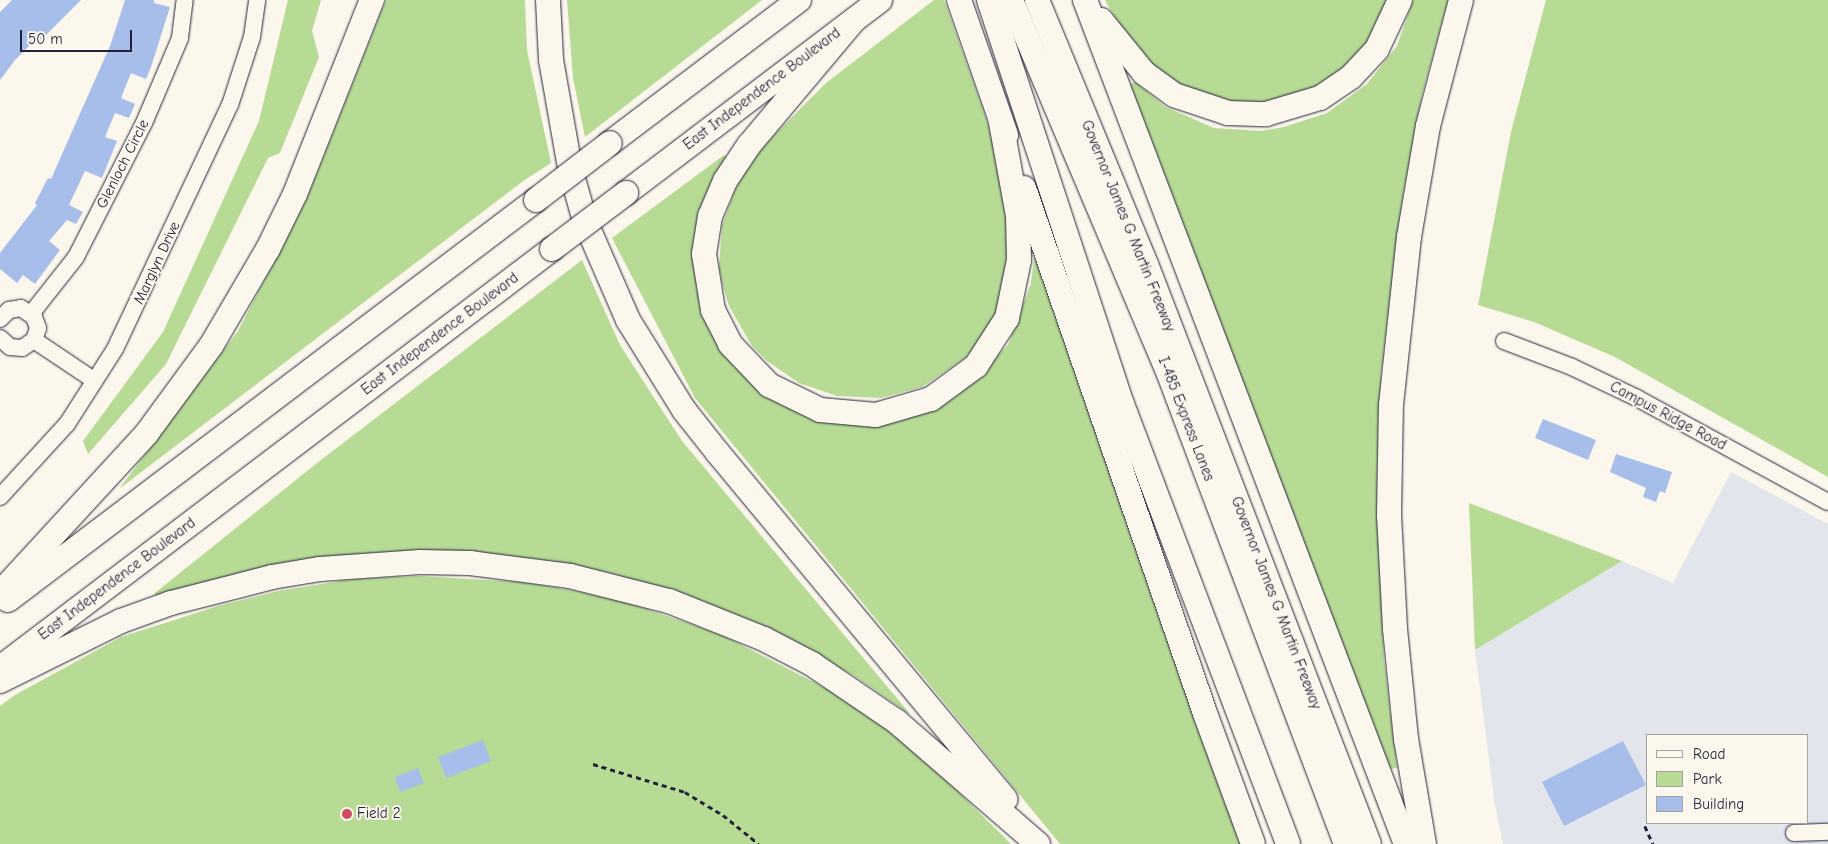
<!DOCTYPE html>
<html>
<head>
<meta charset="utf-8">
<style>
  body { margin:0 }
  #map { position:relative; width:1828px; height:844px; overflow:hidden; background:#fbf7ec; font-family:"Comic Neue",sans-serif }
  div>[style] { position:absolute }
  .built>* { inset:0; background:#e2e6ec }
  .green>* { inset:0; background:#b7da95 }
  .building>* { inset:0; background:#a7beeb }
  .path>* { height:2.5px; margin-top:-1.25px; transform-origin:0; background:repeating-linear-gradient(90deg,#22223b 0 5px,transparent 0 9px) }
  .roads { filter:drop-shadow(0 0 1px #22223b) drop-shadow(0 0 1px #22223b) }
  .minor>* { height:16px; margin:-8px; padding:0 8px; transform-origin:8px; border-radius:8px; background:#fbf7ec }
  .highway>* { height:24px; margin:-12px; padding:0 12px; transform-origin:12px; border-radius:12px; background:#fbf7ec }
  .bridges { filter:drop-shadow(0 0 1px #22223b) drop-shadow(0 0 1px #22223b) }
  .highway-bridge>* { height:24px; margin:-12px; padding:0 12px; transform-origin:12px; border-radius:12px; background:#fbf7ec }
  .dots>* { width:14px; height:14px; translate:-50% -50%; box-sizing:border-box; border:2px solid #fbf7ec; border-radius:50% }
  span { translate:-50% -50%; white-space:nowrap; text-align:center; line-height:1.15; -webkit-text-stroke:4px #fbf7ec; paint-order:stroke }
  .street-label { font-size:15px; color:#22223b }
  .poi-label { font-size:15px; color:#22223b }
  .left { translate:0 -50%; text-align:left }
  .legend { position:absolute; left:1646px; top:734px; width:162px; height:90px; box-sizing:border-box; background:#fbf7ec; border:1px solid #a4a2a5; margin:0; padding:6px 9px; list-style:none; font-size:15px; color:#22223b }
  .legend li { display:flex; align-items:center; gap:10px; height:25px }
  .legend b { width:25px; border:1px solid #a4a2a5 }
  .scale { position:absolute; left:20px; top:30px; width:112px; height:22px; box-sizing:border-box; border:2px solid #22223b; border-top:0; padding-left:6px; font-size:15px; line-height:18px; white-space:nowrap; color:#22223b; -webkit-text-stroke:4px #fbf7ec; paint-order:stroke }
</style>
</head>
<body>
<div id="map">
  <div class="built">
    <i style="clip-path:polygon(evenodd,1731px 472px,1828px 524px,1828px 844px,1503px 844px,1495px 806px,1475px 650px,1622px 561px,1673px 583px,1731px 472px,1647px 735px,1807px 735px,1807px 823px,1647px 823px,1647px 735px)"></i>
  </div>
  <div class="green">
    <i style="clip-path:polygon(288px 0,321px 0,312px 31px,319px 57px,280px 153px,268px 158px,166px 364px,88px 454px,83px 441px,163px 332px,259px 121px)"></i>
    <i style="clip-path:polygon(386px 0,525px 0,527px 50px,551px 163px,523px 181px,119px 489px,238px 331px,307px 198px)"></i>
    <i style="clip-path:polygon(567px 0,762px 0,585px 137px,573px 78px)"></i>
    <i style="clip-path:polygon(934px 0,944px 0,984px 112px,999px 159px,1014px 233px,996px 316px,982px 339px,965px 358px,922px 387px,881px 398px,837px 396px,799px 383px,767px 361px,752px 346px,729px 306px,723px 286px,719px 268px,722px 225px,740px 177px,754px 155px,826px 83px)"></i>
    <i style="clip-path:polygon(1105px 0,1392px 0,1361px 57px,1314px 92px,1246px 107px,1167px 82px,1127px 39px)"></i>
    <i style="clip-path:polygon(1413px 0,1448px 0,1422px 95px,1402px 201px,1381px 373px,1377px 482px,1384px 659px,1397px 768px,1388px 769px,1130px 84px,1135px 82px,1166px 107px,1214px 128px,1261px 131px,1284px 127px,1327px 113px,1367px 84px,1397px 46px)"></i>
    <i style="clip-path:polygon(1546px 0,1828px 0,1828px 477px,1615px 357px,1534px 322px,1478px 305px,1511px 132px)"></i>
    <i style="clip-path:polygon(724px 155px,726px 157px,708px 307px,799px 406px,940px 405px,959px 394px,1008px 345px,1031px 283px,1035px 251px,1127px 476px,1265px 844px,1060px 844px,695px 398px,612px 238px)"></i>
    <i style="clip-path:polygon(582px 260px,620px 345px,682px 441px,911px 715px,853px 675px,800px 646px,706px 603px,607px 572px,511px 556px,470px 552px,155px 596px,155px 593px,317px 463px)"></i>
    <i style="clip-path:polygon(1469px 503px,1622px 561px,1475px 650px)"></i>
    <i style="clip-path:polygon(419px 576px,523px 582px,576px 591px,621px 600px,722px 635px,831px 691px,882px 726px,930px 764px,1011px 844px,0 844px,0 706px,15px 695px,121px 637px,218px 606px,278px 591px,353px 579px)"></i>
  </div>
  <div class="building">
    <i style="clip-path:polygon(12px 0,81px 0,41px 40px,38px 37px,15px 60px,0 80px,0 12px)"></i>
    <i style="clip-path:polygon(125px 0,154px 0,154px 3px,170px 7px,151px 67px,146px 79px,131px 73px,121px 98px,135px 104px,129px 118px,115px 113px,105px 137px,117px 141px,102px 178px,85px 171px,69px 205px,83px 212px,76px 224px,67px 220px,49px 241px,60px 250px,35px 284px,23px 275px,17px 283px,0 269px,0 253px,37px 205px,35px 203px,48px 178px,51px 179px,110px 46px)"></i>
    <i style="clip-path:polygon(1543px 419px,1596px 440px,1588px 460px,1535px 438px)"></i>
    <i style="clip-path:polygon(1616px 454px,1672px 472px,1665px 493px,1660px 491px,1656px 502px,1643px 497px,1646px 488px,1610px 472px)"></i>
    <i style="clip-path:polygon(483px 740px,491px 761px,446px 778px,438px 757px)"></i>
    <i style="clip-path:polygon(1623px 741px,1646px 785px,1564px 826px,1542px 782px)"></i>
    <i style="clip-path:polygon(418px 768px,424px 783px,400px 792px,395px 777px)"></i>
  </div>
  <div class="path">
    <i style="left:593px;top:764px;width:96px;rotate:16.9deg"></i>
    <i style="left:685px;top:792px;width:44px;rotate:31.2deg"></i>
    <i style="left:723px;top:815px;width:46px;rotate:38.9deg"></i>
    <i style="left:1645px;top:826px;width:20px;rotate:66deg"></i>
  </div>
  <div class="roads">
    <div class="minor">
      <i style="left:31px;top:314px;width:73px;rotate:-51.7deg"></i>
      <i style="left:76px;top:257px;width:150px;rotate:-63.1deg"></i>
      <i style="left:144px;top:123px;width:92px;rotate:-67deg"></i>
      <i style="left:180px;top:38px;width:38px;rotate:-83deg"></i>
      <i style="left:0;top:319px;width:13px;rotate:-45deg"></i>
      <i style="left:9px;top:310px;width:12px;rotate:-9deg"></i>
      <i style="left:21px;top:308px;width:16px;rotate:35deg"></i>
      <i style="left:34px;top:317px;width:12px;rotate:70deg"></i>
      <i style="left:38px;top:328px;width:13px;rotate:108deg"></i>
      <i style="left:34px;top:340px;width:14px;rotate:146deg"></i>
      <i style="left:22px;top:348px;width:12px;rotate:-175deg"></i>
      <i style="left:10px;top:347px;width:13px;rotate:-138deg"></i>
      <i style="left:34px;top:340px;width:73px;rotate:33.9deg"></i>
      <i style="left:1504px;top:341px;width:73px;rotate:20.9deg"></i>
      <i style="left:1572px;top:367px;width:72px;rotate:25.5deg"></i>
      <i style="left:1637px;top:398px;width:217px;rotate:28.6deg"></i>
      <i style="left:0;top:497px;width:99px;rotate:-47.5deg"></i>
      <i style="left:67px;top:424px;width:89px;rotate:-57.4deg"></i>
      <i style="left:115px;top:349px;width:270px;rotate:-64.8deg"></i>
      <i style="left:230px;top:105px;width:71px;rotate:-72.1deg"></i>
      <i style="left:252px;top:37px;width:37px;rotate:-82deg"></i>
      <i style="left:1794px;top:833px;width:34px;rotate:-2deg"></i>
    </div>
    <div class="highway">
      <i style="left:548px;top:0;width:60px;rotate:87.1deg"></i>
      <i style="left:551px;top:60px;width:110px;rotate:80deg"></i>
      <i style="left:570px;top:168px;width:55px;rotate:74.2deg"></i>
      <i style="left:585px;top:221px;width:108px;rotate:66.5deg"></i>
      <i style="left:628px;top:320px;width:106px;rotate:58.1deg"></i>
      <i style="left:684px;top:410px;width:55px;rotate:51.7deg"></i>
      <i style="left:718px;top:453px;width:450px;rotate:50.3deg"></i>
      <i style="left:959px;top:0;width:143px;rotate:70.8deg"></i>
      <i style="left:989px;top:0;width:425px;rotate:71.8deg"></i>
      <i style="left:1122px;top:404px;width:470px;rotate:69.3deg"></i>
      <i style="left:1011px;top:0;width:406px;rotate:67.1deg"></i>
      <i style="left:1169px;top:374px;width:502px;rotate:69.36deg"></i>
      <i style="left:1037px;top:0;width:286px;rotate:67.6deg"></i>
      <i style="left:1146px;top:264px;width:621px;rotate:68.97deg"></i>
      <i style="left:1085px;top:0;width:903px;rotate:69.18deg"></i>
      <i style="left:854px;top:20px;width:163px;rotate:130deg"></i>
      <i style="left:749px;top:145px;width:43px;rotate:123.7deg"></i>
      <i style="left:725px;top:181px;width:38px;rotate:113deg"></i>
      <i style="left:710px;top:216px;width:38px;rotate:99deg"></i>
      <i style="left:704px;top:254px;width:57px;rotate:80.9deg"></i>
      <i style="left:713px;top:310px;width:38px;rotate:63deg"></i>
      <i style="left:730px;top:344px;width:57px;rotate:46.4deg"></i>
      <i style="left:769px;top:385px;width:57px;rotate:26.1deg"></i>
      <i style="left:820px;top:410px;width:56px;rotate:5.1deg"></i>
      <i style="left:876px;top:415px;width:57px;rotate:-16.2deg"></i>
      <i style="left:931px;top:399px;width:56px;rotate:-36.3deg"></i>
      <i style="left:976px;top:366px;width:57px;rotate:-57.1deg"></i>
      <i style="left:1007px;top:318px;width:59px;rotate:-78.3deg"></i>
      <i style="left:1019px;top:260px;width:44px;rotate:-91.3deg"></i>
      <i style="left:1018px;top:216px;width:96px;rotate:-100.3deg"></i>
      <i style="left:1101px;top:20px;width:68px;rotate:50.9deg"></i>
      <i style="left:1144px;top:73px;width:37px;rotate:36deg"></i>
      <i style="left:1174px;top:95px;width:57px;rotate:18.4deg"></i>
      <i style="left:1228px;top:113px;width:38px;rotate:2deg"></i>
      <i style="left:1266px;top:114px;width:56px;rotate:-16.5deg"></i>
      <i style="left:1320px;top:98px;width:37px;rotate:-34deg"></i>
      <i style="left:1351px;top:77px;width:38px;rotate:-47deg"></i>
      <i style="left:1377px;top:49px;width:54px;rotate:-64.9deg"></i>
      <i style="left:610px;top:143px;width:237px;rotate:-37.1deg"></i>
      <i style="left:1024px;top:188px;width:558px;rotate:70.98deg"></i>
      <i style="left:1206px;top:716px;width:136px;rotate:69.8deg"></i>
      <i style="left:626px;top:193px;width:319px;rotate:-37.2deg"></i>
      <i style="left:0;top:593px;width:217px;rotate:-47.4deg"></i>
      <i style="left:147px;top:433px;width:108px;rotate:-53.7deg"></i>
      <i style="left:211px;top:346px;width:113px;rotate:-59.6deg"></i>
      <i style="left:268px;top:249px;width:61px;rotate:-63.9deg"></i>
      <i style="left:295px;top:194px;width:209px;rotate:-68.4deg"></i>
      <i style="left:8px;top:600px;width:662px;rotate:-37.15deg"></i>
      <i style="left:0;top:668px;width:693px;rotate:-37.2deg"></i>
      <i style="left:0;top:681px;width:135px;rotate:-26.4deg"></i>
      <i style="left:121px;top:621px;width:53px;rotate:-19.8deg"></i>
      <i style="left:171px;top:603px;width:104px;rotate:-14.4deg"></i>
      <i style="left:272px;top:577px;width:49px;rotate:-9.5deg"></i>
      <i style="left:320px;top:569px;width:100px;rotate:-4deg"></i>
      <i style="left:420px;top:562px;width:50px;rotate:1.1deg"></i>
      <i style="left:470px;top:563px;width:101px;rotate:7.4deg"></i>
      <i style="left:570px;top:576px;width:102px;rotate:14.2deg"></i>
      <i style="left:669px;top:601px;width:102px;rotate:21.8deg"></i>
      <i style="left:764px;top:639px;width:54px;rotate:27.5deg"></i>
      <i style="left:812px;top:664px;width:102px;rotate:34.2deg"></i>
      <i style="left:896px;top:721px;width:188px;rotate:40.9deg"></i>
      <i style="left:1424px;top:844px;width:107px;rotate:-99.7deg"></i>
      <i style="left:1406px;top:739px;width:111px;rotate:-95.7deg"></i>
      <i style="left:1395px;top:629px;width:113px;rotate:-93deg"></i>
      <i style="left:1389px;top:516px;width:111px;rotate:-89deg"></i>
      <i style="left:1391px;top:405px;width:169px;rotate:-83.9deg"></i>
      <i style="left:1409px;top:237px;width:113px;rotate:-80.3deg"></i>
      <i style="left:1428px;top:126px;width:130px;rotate:-75.3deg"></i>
    </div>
  </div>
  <div class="bridges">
    <div class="highway-bridge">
      <i style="left:536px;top:200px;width:93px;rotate:-37.6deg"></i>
      <i style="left:552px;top:249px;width:93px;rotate:-37.1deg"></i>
    </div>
  </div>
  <div class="dots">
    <i style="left:347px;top:814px;background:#d1495b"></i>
  </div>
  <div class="street-label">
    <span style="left:762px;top:89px;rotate:-37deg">East Independence Boulevard</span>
    <span style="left:123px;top:164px;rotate:-63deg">Glenloch Circle</span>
    <span style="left:1128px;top:226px;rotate:68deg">Governor James G Martin Freeway</span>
    <span style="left:157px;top:263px;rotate:-65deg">Marglyn Drive</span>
    <span style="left:440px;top:334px;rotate:-37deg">East Independence Boulevard</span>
    <span style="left:1668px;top:416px;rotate:28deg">Campus Ridge Road</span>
    <span style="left:1186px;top:419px;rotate:69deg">I-485 Express Lanes</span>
    <span style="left:117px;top:579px;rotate:-37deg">East Independence Boulevard</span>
    <span style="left:1276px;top:603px;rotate:69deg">Governor James G Martin Freeway</span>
  </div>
  <div class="poi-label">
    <span class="left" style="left:357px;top:814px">Field 2</span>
  </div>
  <ul class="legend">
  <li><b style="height:6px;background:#fbf7ec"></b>Road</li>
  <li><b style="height:14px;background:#b7da95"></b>Park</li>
  <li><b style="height:14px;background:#a7beeb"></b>Building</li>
  </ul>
  <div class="scale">50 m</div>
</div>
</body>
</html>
